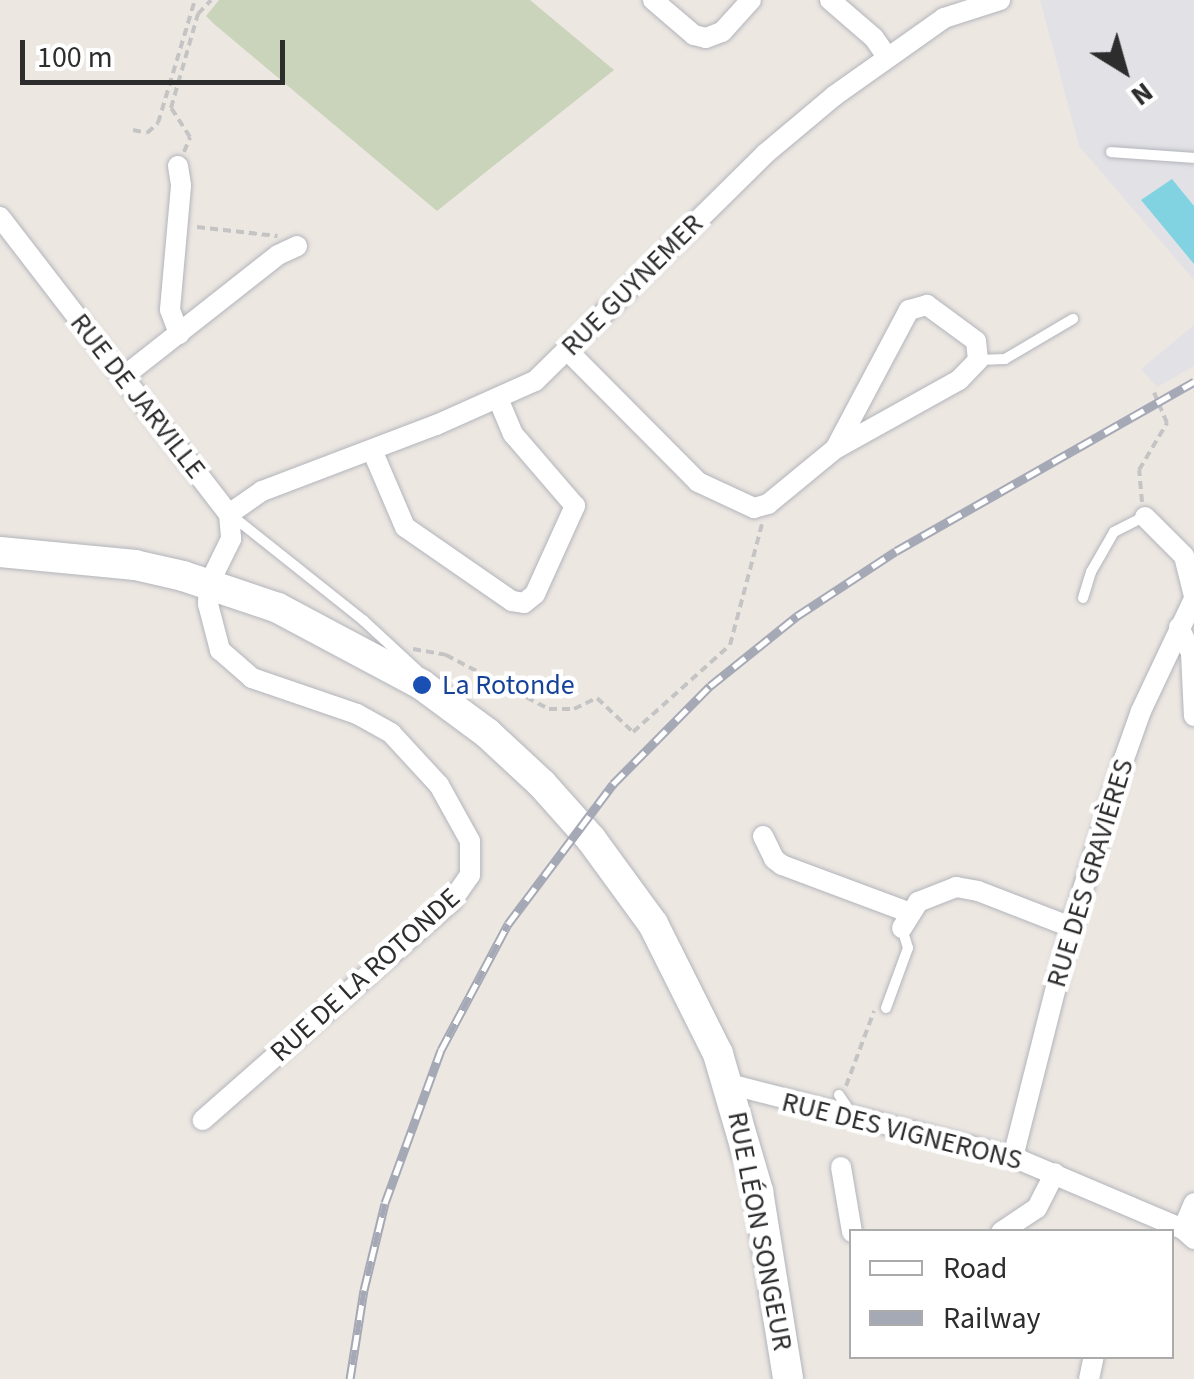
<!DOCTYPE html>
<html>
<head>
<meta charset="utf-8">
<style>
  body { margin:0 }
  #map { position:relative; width:1194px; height:1379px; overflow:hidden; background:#ede7e2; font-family:"Source Sans 3",sans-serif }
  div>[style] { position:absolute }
  .industrial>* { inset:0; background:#e2e1e6 }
  .cemetery>* { inset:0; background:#cad4bb }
  .water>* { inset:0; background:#82d3e1 }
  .path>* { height:4px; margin-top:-2px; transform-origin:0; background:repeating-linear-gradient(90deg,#c4c4c4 0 8px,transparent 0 13px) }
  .roads { filter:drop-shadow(0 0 2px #b2b5bb) drop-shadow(0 0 2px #b2b5bb) }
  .lane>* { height:10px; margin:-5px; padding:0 5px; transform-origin:5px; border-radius:5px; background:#fff }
  .street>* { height:20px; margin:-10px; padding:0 10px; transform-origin:10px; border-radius:10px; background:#fff }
  .secondary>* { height:30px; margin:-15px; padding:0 15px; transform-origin:15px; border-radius:15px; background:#fff }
  .rail>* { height:9px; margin-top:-4.5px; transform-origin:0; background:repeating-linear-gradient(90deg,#fff 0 15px,#a5a9b5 0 30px); box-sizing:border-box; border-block:2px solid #a5a9b5 }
  .dots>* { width:28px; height:28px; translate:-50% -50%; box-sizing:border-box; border:5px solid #fff; border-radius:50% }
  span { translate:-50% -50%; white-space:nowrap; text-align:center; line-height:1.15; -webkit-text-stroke:9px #fff; paint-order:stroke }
  .street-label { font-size:28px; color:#2d2d2d }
  .transit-label { font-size:28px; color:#164399 }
  .left { translate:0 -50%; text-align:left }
  .legend { position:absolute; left:849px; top:1229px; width:325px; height:130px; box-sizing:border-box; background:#fff; border:2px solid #ababab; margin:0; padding:12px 18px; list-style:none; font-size:30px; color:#2d2d2d }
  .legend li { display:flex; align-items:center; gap:20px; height:50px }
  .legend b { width:50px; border:2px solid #ababab }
  .north { position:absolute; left:1074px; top:20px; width:100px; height:100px; -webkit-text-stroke:8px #fff; paint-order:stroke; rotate:143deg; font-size:28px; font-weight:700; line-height:40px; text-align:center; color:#2d2d2d }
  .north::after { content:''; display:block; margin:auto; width:35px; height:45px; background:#2d2d2d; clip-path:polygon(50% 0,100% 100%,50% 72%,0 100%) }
  .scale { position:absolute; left:20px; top:40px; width:265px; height:45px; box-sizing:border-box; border:5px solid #2d2d2d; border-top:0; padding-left:12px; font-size:30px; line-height:35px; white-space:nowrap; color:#2d2d2d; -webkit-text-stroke:8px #fff; paint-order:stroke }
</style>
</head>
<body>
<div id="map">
  <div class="industrial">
    <i style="clip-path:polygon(1040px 0,1194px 0,1194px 280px,1079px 146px)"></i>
    <i style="clip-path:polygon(1194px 325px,1194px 366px,1157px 387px,1141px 369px)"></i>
  </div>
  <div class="cemetery">
    <i style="clip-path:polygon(219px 0,530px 0,614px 70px,437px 211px,214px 24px,206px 16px)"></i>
  </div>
  <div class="water">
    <i style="clip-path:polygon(1172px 179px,1194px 206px,1194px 264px,1141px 200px)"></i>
  </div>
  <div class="path">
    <i style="left:133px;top:130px;width:14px;rotate:12deg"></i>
    <i style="left:147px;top:133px;width:15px;rotate:-42deg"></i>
    <i style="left:158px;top:123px;width:128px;rotate:-73.3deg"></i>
    <i style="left:184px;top:152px;width:16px;rotate:-68deg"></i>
    <i style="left:190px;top:137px;width:35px;rotate:-123deg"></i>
    <i style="left:171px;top:108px;width:98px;rotate:-74deg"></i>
    <i style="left:198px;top:14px;width:19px;rotate:-47deg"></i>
    <i style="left:197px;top:227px;width:81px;rotate:6.4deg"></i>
    <i style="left:1142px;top:502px;width:32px;rotate:-95deg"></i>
    <i style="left:1139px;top:470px;width:55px;rotate:-59.2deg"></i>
    <i style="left:1167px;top:423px;width:33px;rotate:-113deg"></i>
    <i style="left:413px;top:649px;width:34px;rotate:10deg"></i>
    <i style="left:446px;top:655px;width:116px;rotate:27.7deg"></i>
    <i style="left:549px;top:709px;width:25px"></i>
    <i style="left:574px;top:709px;width:25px;rotate:-26deg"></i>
    <i style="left:597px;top:698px;width:50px;rotate:43.4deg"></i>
    <i style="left:633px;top:732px;width:130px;rotate:-41.9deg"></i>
    <i style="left:730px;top:645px;width:125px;rotate:-75.2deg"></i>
    <i style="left:846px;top:1086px;width:80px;rotate:-69.5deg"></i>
  </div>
  <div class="roads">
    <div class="lane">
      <i style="left:1111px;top:152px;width:83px;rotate:4.1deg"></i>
      <i style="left:978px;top:360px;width:27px;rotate:-2deg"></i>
      <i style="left:1005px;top:359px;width:79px;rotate:-30.5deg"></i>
      <i style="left:231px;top:515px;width:169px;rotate:38.5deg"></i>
      <i style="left:363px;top:620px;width:74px;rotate:42.8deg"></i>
      <i style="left:1083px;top:598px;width:27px;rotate:-73deg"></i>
      <i style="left:1091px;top:572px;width:46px;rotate:-60.1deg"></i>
      <i style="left:1114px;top:532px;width:34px;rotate:-27deg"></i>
      <i style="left:886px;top:1008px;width:64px;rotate:-69.9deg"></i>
      <i style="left:908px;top:948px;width:21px;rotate:-107deg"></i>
      <i style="left:839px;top:1095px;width:23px;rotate:56deg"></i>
    </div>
    <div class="street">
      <i style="left:653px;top:0;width:54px;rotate:40.5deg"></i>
      <i style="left:694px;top:35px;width:12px;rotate:14deg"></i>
      <i style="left:706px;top:38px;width:17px;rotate:-21deg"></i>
      <i style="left:722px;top:32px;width:43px;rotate:-47.8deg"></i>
      <i style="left:830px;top:0;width:58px;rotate:40.8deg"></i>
      <i style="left:874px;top:38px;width:24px;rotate:55deg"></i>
      <i style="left:178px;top:166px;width:20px;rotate:81deg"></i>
      <i style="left:181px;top:186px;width:124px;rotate:95.1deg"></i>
      <i style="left:170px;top:310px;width:26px;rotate:69deg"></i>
      <i style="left:0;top:217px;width:375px;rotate:52.4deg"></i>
      <i style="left:229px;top:514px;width:25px;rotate:85deg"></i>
      <i style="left:231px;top:539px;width:50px;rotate:116.1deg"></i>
      <i style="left:209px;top:584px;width:20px;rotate:93deg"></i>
      <i style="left:208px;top:604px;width:48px;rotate:75.4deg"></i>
      <i style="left:220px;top:650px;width:43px;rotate:41.2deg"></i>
      <i style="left:252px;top:678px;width:111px;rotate:18.9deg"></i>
      <i style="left:357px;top:714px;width:39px;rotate:29deg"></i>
      <i style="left:391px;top:733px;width:71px;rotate:47.3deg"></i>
      <i style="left:439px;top:785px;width:64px;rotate:61deg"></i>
      <i style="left:470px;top:841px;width:34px;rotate:90deg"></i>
      <i style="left:470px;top:875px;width:32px;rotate:125deg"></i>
      <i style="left:452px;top:901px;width:332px;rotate:138.7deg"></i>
      <i style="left:567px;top:350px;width:186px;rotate:45.2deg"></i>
      <i style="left:698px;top:482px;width:62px;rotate:24.9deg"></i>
      <i style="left:754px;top:508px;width:15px;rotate:-16deg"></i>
      <i style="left:768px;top:504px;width:87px;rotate:-39.4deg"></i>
      <i style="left:835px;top:449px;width:142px;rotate:-29.1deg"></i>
      <i style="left:959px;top:380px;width:28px;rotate:-46deg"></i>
      <i style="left:978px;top:360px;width:19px;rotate:-96deg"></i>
      <i style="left:976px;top:341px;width:61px;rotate:-143.7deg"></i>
      <i style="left:927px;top:305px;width:19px;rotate:164deg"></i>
      <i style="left:909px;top:310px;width:157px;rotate:118deg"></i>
      <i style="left:123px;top:377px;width:197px;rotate:-38.2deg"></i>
      <i style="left:278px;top:255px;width:21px;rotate:-25deg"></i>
      <i style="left:372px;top:450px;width:84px;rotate:66.8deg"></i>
      <i style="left:405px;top:527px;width:130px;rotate:34.7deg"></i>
      <i style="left:512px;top:601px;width:12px;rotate:9deg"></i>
      <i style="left:524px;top:603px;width:14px;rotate:-39deg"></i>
      <i style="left:535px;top:594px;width:97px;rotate:-65.6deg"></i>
      <i style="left:575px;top:506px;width:95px;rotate:-130.7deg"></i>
      <i style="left:513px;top:434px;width:38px;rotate:-113deg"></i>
      <i style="left:229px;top:514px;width:40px;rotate:-34.9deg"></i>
      <i style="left:262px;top:491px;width:186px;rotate:-20.8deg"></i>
      <i style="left:436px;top:425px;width:108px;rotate:-24deg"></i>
      <i style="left:535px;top:381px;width:323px;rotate:-44.6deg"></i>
      <i style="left:765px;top:154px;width:90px;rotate:-40deg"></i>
      <i style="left:834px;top:96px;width:135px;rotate:-35.3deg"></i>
      <i style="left:944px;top:18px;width:59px;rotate:-17.8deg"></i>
      <i style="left:1145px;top:517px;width:55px;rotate:45deg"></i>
      <i style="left:1184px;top:556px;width:41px;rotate:76deg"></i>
      <i style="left:1179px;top:627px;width:29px;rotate:65deg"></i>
      <i style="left:1191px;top:653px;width:63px;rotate:87.3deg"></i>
      <i style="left:763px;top:836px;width:25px;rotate:64deg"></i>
      <i style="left:774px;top:859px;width:10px;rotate:37deg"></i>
      <i style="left:782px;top:865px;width:134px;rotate:20.5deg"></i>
      <i style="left:902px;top:928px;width:31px;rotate:-58deg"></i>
      <i style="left:918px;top:902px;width:41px;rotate:-21.5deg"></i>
      <i style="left:956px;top:887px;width:22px;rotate:10deg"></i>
      <i style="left:978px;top:891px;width:100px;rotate:21.2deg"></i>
      <i style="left:729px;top:1084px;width:293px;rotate:14.4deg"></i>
      <i style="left:1013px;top:1157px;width:185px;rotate:23deg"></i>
      <i style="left:1183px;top:1229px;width:15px;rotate:42deg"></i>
      <i style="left:1013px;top:1157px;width:237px;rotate:-75.8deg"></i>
      <i style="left:1071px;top:927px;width:176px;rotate:-72.5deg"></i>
      <i style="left:1124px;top:759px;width:51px;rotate:-70.5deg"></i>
      <i style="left:1141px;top:711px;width:124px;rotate:-64.7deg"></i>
      <i style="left:841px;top:1167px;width:66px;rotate:80.4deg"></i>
      <i style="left:1183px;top:1229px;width:28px;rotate:-67deg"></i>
      <i style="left:1001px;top:1232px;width:43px;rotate:-33.7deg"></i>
      <i style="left:1037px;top:1208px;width:39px;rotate:-63deg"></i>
      <i style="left:1089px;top:1379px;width:24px;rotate:-78deg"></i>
    </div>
    <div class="secondary">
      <i style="left:0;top:552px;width:136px;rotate:5.5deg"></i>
      <i style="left:135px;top:565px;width:49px;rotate:12.9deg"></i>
      <i style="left:183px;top:576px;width:100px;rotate:18.6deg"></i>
      <i style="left:278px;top:608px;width:163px;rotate:28.1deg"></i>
      <i style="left:422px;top:685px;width:81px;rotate:36.4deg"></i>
      <i style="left:487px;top:733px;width:75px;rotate:42.8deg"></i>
      <i style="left:542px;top:784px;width:74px;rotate:48.3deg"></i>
      <i style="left:591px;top:839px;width:105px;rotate:53.9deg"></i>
      <i style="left:653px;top:924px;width:145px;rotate:63.4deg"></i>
      <i style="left:718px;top:1054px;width:143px;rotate:73.7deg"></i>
      <i style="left:758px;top:1191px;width:190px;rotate:80.9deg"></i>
    </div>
  </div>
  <div class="rail">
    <i style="left:350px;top:1379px;width:90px;rotate:-81.1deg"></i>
    <i style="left:364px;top:1290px;width:89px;rotate:-76.4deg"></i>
    <i style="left:385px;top:1203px;width:163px;rotate:-69.9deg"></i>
    <i style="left:441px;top:1050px;width:143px;rotate:-62deg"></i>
    <i style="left:508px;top:924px;width:175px;rotate:-53.1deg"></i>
    <i style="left:613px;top:784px;width:138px;rotate:-45.3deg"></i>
    <i style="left:710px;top:686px;width:112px;rotate:-38.8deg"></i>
    <i style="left:797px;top:616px;width:118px;rotate:-33.3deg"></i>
    <i style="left:896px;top:551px;width:343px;rotate:-29.6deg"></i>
  </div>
  <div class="dots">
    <i style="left:422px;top:685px;background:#1a4fb4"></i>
  </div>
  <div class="street-label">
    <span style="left:632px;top:285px;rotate:-45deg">RUE GUYNEMER</span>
    <span style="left:138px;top:396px;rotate:52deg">RUE DE JARVILLE</span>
    <span style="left:1090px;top:873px;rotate:-73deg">RUE DES GRAVIÈRES</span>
    <span style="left:365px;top:975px;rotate:-42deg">RUE DE LA ROTONDE</span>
    <span style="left:902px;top:1131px;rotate:14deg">RUE DES VIGNERONS</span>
    <span style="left:760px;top:1231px;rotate:79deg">RUE LÉON SONGEUR</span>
  </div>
  <div class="transit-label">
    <span class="left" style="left:442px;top:685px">La Rotonde</span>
  </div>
  <ul class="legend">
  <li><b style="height:12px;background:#fff"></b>Road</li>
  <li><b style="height:12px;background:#a5a9b5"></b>Railway</li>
  </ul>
  <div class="north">N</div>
  <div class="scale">100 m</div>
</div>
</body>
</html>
